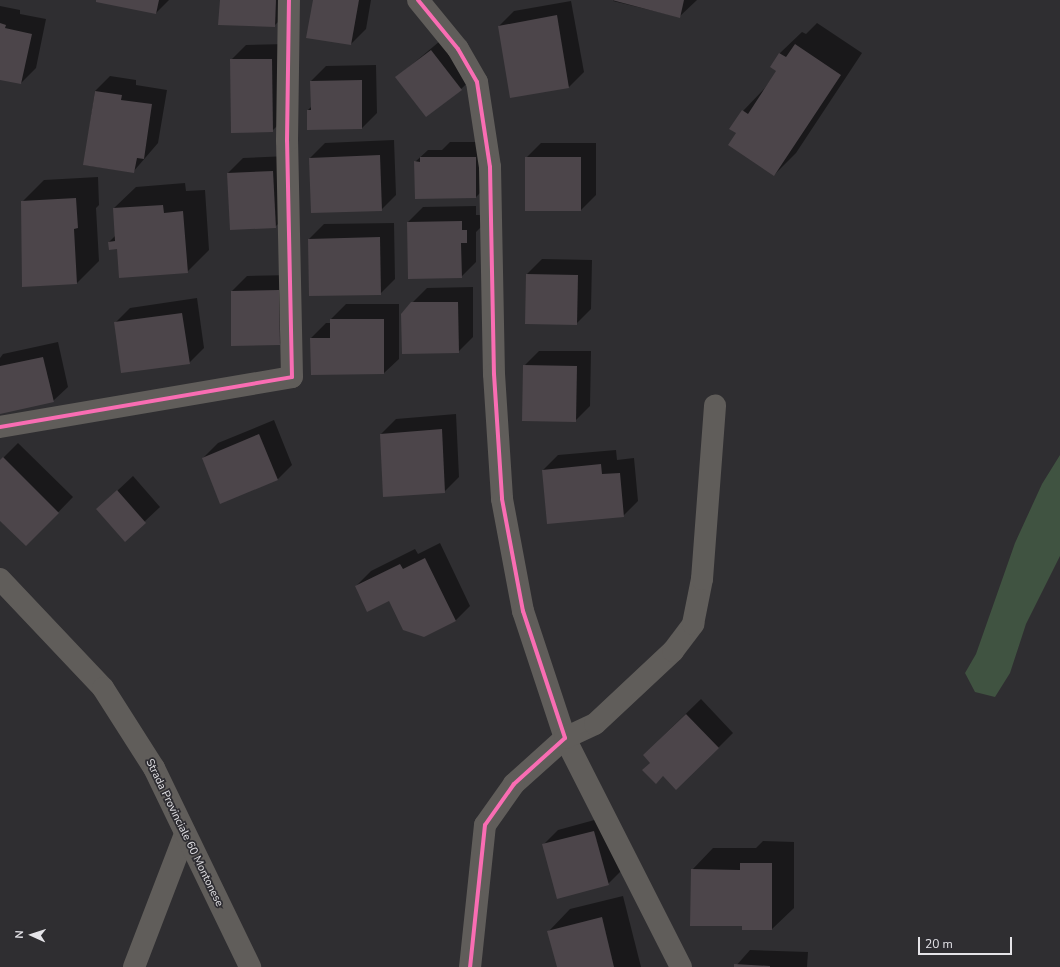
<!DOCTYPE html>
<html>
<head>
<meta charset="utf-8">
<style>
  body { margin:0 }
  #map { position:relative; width:1060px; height:967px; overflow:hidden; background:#2f2e31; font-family:"Nunito Sans",sans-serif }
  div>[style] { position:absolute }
  .green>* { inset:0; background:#405341 }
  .shadow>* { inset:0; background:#0007 }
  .building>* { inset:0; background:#4c454a }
  .minor>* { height:22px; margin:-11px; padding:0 11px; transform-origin:11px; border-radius:11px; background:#605d5a }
  .tertiary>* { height:22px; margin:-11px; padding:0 11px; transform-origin:11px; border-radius:11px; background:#605d5a }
  .cycleway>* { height:4px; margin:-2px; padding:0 2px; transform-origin:2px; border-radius:2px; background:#f96db3 }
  span { translate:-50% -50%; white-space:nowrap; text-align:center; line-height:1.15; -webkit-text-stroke:3.5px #2e2d32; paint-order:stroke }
  .street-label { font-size:11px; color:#e5e4e8 }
  .north { position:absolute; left:12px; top:915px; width:40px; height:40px; -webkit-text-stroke:3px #2e2d32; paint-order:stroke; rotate:273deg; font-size:11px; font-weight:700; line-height:16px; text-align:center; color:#e5e4e8 }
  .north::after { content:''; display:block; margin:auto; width:14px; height:18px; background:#e5e4e8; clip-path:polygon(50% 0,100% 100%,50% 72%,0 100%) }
  .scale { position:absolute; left:918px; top:937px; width:94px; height:18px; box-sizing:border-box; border:2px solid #e5e4e8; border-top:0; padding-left:5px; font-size:12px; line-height:14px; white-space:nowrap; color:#e5e4e8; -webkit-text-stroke:3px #2e2d32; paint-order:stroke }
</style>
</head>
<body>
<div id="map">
  <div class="green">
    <i style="clip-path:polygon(1060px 455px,1060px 556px,1026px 624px,1010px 673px,995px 697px,975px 692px,965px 673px,976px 654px,1015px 543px,1042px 484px)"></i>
  </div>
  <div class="shadow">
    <i style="clip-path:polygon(98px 0,169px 0,156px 13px)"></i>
    <i style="clip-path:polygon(221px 0,290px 0,289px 11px,274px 26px)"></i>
    <i style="clip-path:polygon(314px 0,371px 0,366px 29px,351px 44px)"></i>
    <i style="clip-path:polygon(697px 0,679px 17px,613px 1px,613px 0)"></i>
    <i style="clip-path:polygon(571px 1px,584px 72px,569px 87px,499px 26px,514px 11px)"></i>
    <i style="clip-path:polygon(0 6px,20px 10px,20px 14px,46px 19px,36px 68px,21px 83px,0 79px)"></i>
    <i style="clip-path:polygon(817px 23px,862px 53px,796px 153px,774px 175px,737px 133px,743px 111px,764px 89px,778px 71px,772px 67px,780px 53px,802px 32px,806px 34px)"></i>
    <i style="clip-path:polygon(446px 36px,476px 75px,461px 89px,397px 77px)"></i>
    <i style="clip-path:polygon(286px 44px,287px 116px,272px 131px,231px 60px,246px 45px)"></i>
    <i style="clip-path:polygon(376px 65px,377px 113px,362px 128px,308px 110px,312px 106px,311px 81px,326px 66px)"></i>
    <i style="clip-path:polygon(110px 76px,136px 80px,136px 85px,167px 90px,158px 143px,133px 172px,84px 165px,95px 91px)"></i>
    <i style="clip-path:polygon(394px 140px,396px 195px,381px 210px,310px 158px,325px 143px)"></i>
    <i style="clip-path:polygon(450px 142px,491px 142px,491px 182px,476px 197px,436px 198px,415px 162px,428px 150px,442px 150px)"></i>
    <i style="clip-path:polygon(541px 143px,596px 143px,596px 195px,581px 210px,526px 158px)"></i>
    <i style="clip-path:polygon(288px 156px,290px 212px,275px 227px,228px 173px,243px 158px)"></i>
    <i style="clip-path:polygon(98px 177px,99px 205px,96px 208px,99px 261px,77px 283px,22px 202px,44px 180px)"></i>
    <i style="clip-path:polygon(185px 183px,186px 191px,205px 190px,209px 250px,187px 272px,118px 248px,109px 242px,116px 235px,114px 208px,136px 187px)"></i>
    <i style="clip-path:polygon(476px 206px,476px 215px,481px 215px,481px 227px,476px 232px,476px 262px,461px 277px,408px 222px,423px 207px)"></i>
    <i style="clip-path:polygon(394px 223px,395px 279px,380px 294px,309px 239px,324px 224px)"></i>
    <i style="clip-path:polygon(542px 259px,592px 260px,591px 309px,576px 324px,527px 274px)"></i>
    <i style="clip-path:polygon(294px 275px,295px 329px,280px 344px,232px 345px,232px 291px,247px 276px)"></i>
    <i style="clip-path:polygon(473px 287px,473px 337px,458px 352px,412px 303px,427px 288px)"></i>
    <i style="clip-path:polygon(197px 298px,204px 348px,189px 363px,115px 323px,130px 308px)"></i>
    <i style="clip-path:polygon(346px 304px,399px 304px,399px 359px,384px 373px,312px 374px,311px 338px,326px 323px,331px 323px,331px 319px)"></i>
    <i style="clip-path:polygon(58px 342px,68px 387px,53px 401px,0 413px,0 358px,3px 354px)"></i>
    <i style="clip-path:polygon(539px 351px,591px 351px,590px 406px,575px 421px,524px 366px)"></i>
    <i style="clip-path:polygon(456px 414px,459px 477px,444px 492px,381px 434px,396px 419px)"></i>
    <i style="clip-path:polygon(274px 420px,292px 465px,277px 480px,203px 458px,218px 443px)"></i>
    <i style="clip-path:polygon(18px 443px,73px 497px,41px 530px,0 519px,0 461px)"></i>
    <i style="clip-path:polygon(616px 450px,617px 460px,634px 458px,638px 501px,623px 516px,543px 470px,558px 455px)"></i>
    <i style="clip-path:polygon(133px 476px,160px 507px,125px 540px,98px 509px)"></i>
    <i style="clip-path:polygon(440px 543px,470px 606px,455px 621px,356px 586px,371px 571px,415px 549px,418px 554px)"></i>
    <i style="clip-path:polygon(701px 699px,733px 733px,718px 748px,651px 762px,659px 740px)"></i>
    <i style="clip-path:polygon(609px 816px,623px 869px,608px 884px,543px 845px,558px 830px)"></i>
    <i style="clip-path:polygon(763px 841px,794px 842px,794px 908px,772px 929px,742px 925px,692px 870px,713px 848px,756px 848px)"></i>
    <i style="clip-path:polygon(623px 896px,641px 967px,558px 967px,549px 931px,570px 909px)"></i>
    <i style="clip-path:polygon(750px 950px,808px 952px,807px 967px,735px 967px)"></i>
  </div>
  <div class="building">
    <i style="clip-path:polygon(96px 0,159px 0,156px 14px,96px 2px)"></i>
    <i style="clip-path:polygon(220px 0,276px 0,275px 27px,218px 25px)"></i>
    <i style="clip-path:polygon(313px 0,359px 0,351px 45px,306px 38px)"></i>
    <i style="clip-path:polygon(612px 0,684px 0,680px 18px)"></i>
    <i style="clip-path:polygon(557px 15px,569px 88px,510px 98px,498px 26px)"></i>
    <i style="clip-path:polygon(0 23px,6px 25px,5px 28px,32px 34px,21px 84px,0 80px)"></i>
    <i style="clip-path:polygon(795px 44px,841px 75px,774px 176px,728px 145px,736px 133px,729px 129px,742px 110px,748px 114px,776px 71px,770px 67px,779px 53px,786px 57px)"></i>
    <i style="clip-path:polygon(431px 50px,462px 90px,426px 117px,395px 77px)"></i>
    <i style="clip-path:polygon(230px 59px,272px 59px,273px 132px,231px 133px)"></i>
    <i style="clip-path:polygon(362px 80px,362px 129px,307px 130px,307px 110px,311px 110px,310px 81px)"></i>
    <i style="clip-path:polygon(95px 91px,122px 95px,121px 100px,152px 104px,144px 159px,137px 158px,134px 173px,83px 165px)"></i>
    <i style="clip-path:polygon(380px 155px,382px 211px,311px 213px,309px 158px)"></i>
    <i style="clip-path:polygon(420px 157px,476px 157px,476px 198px,415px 199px,414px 161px,420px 162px)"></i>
    <i style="clip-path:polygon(525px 157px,581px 157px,581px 211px,525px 211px)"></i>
    <i style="clip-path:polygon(273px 171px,276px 228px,230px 230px,227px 173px)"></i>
    <i style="clip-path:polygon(76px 198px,78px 228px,74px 229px,77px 284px,22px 287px,21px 201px)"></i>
    <i style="clip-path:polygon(163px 205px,164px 213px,183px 211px,188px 273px,119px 278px,117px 249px,109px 250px,108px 242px,115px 241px,113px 208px)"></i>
    <i style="clip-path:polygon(462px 221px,462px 230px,467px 230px,467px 243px,461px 243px,462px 278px,408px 279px,407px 222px)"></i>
    <i style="clip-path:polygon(380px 237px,381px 295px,309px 296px,308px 239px)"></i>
    <i style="clip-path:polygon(526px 274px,578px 275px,577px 325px,525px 324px)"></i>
    <i style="clip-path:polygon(279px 290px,280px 345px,231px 346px,231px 291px)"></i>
    <i style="clip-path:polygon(411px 302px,458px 302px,459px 353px,402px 354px,401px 314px)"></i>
    <i style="clip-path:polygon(182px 313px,190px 364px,121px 373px,114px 322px)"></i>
    <i style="clip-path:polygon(330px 319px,384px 319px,384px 374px,311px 375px,310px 338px,330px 338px)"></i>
    <i style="clip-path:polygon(43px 357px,54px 402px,0 414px,0 366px)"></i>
    <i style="clip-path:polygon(523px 365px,577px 366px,576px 422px,522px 421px)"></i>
    <i style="clip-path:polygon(442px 429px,445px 493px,383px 497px,380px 434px)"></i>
    <i style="clip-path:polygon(259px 434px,278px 480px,220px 504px,202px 458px)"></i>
    <i style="clip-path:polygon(3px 457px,59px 513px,26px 546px,0 521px,0 460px)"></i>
    <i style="clip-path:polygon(601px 464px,602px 474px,620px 473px,624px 517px,547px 524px,542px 470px)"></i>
    <i style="clip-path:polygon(117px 490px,146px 523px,125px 542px,96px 509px)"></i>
    <i style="clip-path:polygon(425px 558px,456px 621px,424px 637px,403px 630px,389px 601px,367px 612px,355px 586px,400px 564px,403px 569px)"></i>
    <i style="clip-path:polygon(686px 714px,719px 748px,676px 790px,663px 776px,656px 784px,642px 770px,650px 763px,643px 755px)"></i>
    <i style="clip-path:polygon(594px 831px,609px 885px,557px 899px,542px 844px)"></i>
    <i style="clip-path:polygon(740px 863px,772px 863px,772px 930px,742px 930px,742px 926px,690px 926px,691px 869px,740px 870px)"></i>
    <i style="clip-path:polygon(602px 917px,614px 967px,557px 967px,547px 931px)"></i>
    <i style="clip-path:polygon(734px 964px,770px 966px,770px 967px,734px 967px)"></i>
  </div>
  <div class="minor">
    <i style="left:418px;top:0;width:63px;rotate:50.8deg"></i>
    <i style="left:458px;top:49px;width:38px;rotate:60deg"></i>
    <i style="left:477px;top:82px;width:86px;rotate:81.3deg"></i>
    <i style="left:490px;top:167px;width:207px;rotate:88.9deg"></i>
    <i style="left:494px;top:374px;width:125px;rotate:86.3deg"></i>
    <i style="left:502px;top:499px;width:114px;rotate:79.4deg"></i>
    <i style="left:523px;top:611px;width:134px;rotate:71.7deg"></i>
    <i style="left:565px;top:738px;width:69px;rotate:138deg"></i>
    <i style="left:514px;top:784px;width:50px;rotate:125.3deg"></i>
    <i style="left:485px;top:825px;width:143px;rotate:96deg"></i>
    <i style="left:0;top:427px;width:296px;rotate:-9.7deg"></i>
    <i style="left:292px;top:377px;width:236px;rotate:-91.2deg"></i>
    <i style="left:287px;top:141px;width:141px;rotate:-89.2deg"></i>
    <i style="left:134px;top:967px;width:142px;rotate:-69deg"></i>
    <i style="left:681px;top:967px;width:257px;rotate:-116.9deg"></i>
    <i style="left:565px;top:738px;width:33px;rotate:-25deg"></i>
    <i style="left:595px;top:724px;width:107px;rotate:-43.1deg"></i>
    <i style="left:673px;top:651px;width:34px;rotate:-53deg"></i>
    <i style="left:693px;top:624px;width:46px;rotate:-78.7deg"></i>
    <i style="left:702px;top:579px;width:174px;rotate:-85.7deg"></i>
  </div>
  <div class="tertiary">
    <i style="left:0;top:579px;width:150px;rotate:46.6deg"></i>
    <i style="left:103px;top:688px;width:95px;rotate:57.5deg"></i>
    <i style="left:154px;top:768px;width:221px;rotate:64.2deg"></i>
  </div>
  <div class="cycleway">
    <i style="left:418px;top:0;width:63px;rotate:50.8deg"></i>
    <i style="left:458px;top:49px;width:38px;rotate:60deg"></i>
    <i style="left:477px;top:82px;width:86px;rotate:81.3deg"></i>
    <i style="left:490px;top:167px;width:207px;rotate:88.9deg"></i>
    <i style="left:494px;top:374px;width:125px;rotate:86.3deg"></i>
    <i style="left:502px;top:499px;width:114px;rotate:79.4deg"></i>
    <i style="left:523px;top:611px;width:134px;rotate:71.7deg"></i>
    <i style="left:565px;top:738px;width:69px;rotate:138deg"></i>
    <i style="left:514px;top:784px;width:50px;rotate:125.3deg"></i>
    <i style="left:485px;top:825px;width:143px;rotate:96deg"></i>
    <i style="left:0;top:427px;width:296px;rotate:-9.7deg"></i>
    <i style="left:292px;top:377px;width:236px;rotate:-91.2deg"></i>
    <i style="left:287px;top:141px;width:141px;rotate:-89.2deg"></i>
  </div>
  <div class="street-label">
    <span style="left:184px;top:833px;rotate:64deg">Strada Provinciale 60 Montonese</span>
  </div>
  <div class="north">N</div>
  <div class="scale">20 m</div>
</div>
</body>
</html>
